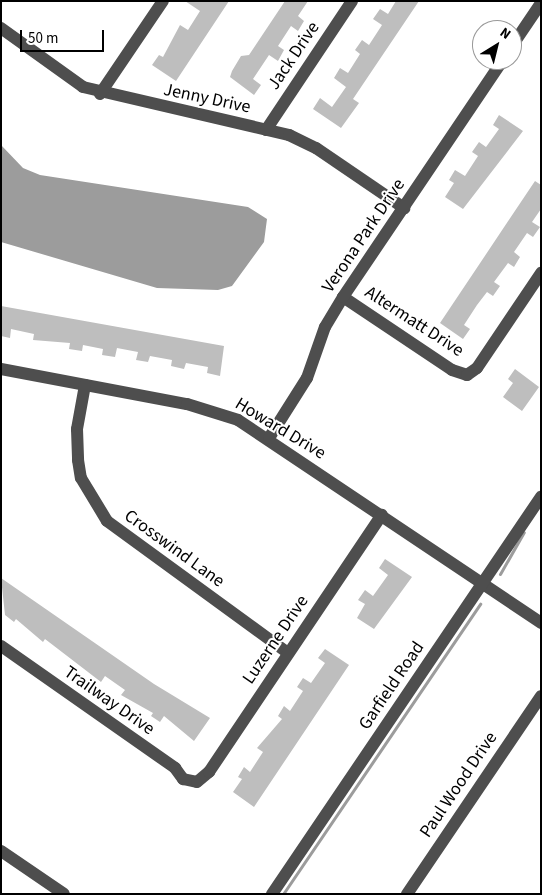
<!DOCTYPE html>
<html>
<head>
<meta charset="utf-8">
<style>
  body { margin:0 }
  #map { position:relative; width:542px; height:895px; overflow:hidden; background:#fff; font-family:"Source Sans 3",sans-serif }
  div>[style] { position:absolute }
  .water>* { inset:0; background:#9c9c9c }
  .stream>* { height:3px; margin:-1.5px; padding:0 1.5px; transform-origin:1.5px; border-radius:1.5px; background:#9c9c9c }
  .building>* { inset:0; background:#bebebe }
  .minor>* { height:12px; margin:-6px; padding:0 6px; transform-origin:6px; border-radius:6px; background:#4e4e4e }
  span { translate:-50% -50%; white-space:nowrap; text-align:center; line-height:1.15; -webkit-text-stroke:4px #fff; paint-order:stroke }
  .street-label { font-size:18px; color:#000 }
  .frame { position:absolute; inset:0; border:2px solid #000; pointer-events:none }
  .north { position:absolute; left:472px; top:20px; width:50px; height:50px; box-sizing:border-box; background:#fff; border:1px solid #999; border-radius:50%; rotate:36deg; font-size:14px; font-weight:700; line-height:20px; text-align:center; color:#000 }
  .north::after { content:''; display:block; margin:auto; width:18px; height:22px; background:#000; clip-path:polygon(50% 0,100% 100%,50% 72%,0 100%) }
  .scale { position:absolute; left:20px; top:30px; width:84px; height:22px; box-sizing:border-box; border:2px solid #000; border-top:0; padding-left:6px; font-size:15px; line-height:18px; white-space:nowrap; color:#000; -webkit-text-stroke:4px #fff; paint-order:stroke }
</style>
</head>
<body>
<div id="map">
  <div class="water">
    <i style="clip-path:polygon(1px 145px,23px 168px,40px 175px,248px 207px,267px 219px,264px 242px,232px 286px,218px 290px,157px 288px,1px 242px)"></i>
  </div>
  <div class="stream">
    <i style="left:500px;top:574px;width:48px;rotate:-60.3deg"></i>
    <i style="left:283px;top:894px;width:351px;rotate:-55.8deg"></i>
  </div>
  <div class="building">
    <i style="clip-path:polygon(185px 1px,229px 1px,176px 81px,152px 65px,159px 55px,163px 57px,180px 25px,188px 30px,200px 11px)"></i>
    <i style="clip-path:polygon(285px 1px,308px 1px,298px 16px,304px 21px,298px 31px,291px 26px,278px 46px,284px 50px,278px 61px,269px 55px,253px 79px,261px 85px,254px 95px,230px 77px,232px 71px,241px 56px,249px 55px)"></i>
    <i style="clip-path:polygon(396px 1px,419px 1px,353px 99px,359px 103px,341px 128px,313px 109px,320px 98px,332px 107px,346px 87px,334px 78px,340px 68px,348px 73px,360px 54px,355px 50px,362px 40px,369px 45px,382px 25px,373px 19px,380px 9px,388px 14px)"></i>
    <i style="clip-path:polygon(499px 115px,523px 131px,463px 209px,445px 197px,454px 183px,449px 180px,455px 170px,465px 176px,478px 156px,472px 152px,479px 142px,486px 147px,499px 129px,493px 125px)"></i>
    <i style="clip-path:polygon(535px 181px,541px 185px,541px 209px,532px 222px,540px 227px,533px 237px,527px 233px,514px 252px,520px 257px,514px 267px,508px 263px,494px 282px,500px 286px,493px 296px,487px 292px,477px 305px,464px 325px,470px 329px,463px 339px,440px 323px)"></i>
    <i style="clip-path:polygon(1px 306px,224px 346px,220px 376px,207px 373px,208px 367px,186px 363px,184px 369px,171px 366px,172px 360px,150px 356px,148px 362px,136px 360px,138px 352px,117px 348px,115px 357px,102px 355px,103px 349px,83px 345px,82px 351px,69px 349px,70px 343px,33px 340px,34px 334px,11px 329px,10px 338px,1px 336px)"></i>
    <i style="clip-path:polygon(515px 369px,539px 387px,522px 411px,503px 397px,513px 383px,508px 379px)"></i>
    <i style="clip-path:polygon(385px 559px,412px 577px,374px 629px,357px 618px,365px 604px,358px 600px,365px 590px,373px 596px,388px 575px,379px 568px)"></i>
    <i style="clip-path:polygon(1px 578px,154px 684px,210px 718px,194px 741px,164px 716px,160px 722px,151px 716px,153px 713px,121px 695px,125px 690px,105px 676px,101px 682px,45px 639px,43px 642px,16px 619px,14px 622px,5px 615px)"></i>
    <i style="clip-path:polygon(325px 649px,349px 665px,254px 807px,233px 792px,242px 779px,238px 777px,244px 767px,250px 772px,263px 752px,257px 748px,282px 719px,278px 716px,284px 706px,290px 711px,303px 691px,297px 687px,303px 678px,311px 683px,325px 663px,318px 658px)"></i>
  </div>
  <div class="minor">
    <i style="left:1px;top:28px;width:101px;rotate:35.7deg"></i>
    <i style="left:83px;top:87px;width:212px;rotate:13.1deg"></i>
    <i style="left:289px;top:135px;width:30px;rotate:26deg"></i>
    <i style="left:316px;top:148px;width:107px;rotate:34.3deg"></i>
    <i style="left:512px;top:46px;width:52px;rotate:-56deg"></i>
    <i style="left:100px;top:94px;width:112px;rotate:-55.9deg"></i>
    <i style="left:266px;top:130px;width:155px;rotate:-56.3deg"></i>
    <i style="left:343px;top:297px;width:131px;rotate:33.8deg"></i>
    <i style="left:452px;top:370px;width:16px;rotate:18deg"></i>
    <i style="left:467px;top:375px;width:12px;rotate:-35deg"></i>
    <i style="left:477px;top:368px;width:115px;rotate:-56deg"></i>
    <i style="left:1px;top:369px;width:189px;rotate:10.7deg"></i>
    <i style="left:187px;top:404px;width:53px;rotate:17.4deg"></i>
    <i style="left:238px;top:420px;width:365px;rotate:33.8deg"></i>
    <i style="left:85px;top:385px;width:45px;rotate:100.3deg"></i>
    <i style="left:77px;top:429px;width:31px;rotate:88deg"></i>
    <i style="left:78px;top:460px;width:18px;rotate:81deg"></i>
    <i style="left:81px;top:478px;width:50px;rotate:58.8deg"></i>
    <i style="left:107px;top:521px;width:224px;rotate:36.1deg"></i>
    <i style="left:269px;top:438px;width:71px;rotate:-57.7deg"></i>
    <i style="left:307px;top:378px;width:54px;rotate:-70.6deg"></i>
    <i style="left:325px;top:327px;width:35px;rotate:-59deg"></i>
    <i style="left:343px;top:297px;width:286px;rotate:-56deg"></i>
    <i style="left:1px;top:646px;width:213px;rotate:35deg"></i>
    <i style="left:175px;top:768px;width:14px;rotate:54deg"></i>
    <i style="left:183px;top:779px;width:14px;rotate:12deg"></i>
    <i style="left:197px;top:782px;width:16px;rotate:-40deg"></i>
    <i style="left:209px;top:772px;width:310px;rotate:-56.1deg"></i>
    <i style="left:1px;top:851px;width:76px;rotate:34.3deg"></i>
    <i style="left:272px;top:894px;width:480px;rotate:-55.9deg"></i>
    <i style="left:407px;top:894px;width:239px;rotate:-55.9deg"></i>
  </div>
  <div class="street-label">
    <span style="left:294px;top:56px;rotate:-56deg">Jack Drive</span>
    <span style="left:207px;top:99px;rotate:12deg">Jenny Drive</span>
    <span style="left:364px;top:236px;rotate:-56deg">Verona Park Drive</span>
    <span style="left:414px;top:322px;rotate:33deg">Altermatt Drive</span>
    <span style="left:280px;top:429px;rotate:31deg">Howard Drive</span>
    <span style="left:174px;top:549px;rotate:36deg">Crosswind Lane</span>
    <span style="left:276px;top:640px;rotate:-56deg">Luzerne Drive</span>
    <span style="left:392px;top:686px;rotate:-56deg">Garfield Road</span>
    <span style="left:109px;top:701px;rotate:35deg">Trailway Drive</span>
    <span style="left:459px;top:785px;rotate:-56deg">Paul Wood Drive</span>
  </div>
  <div class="frame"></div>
  <div class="north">N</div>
  <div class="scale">50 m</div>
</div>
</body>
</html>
